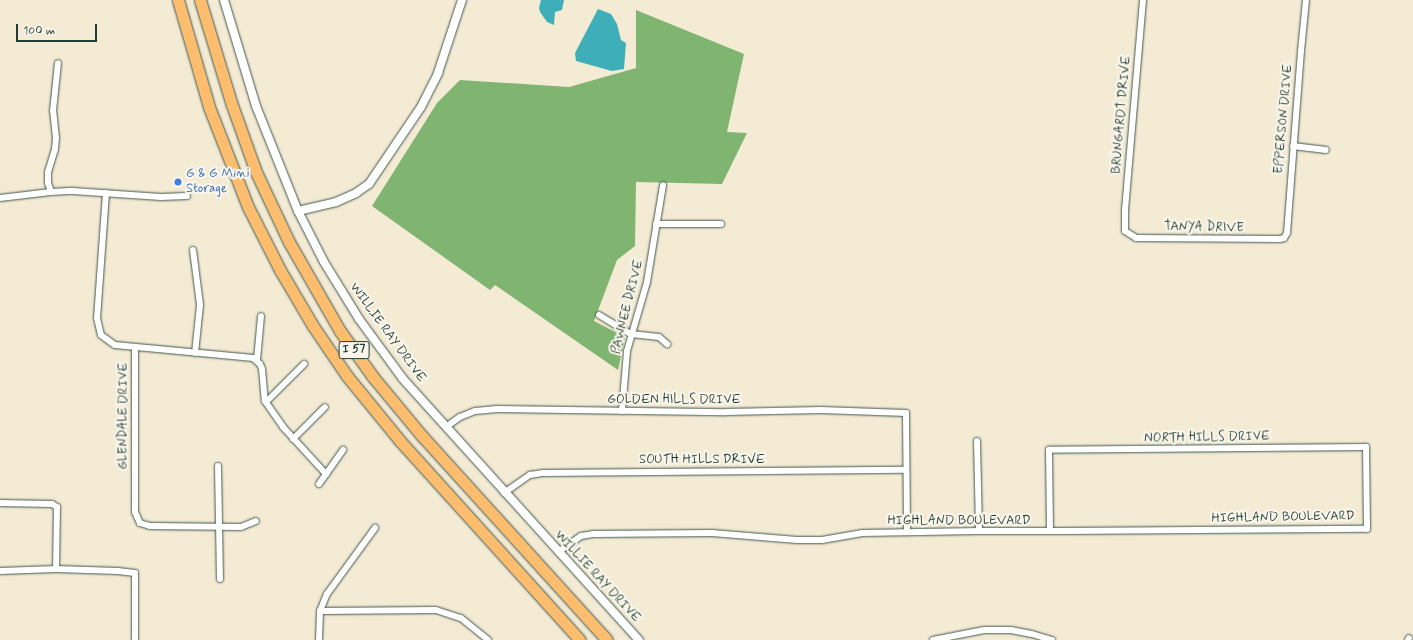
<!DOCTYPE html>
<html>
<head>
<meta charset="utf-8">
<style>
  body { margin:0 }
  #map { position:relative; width:1413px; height:640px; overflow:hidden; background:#f4ebd5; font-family:Mynerve,sans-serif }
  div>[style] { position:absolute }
  .forest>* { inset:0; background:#80b571 }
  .water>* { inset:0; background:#3eaeb8 }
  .roads { filter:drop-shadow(0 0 1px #3f574c) drop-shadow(0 0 1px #3f574c) }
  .minor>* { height:6px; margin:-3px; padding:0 3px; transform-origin:3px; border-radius:3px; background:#fff }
  .tertiary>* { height:8px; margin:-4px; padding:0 4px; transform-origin:4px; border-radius:4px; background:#fff }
  .motorway>* { height:11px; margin:-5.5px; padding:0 5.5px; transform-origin:5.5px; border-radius:5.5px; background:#fcbd6f }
  .dots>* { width:11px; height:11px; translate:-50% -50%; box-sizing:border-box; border:2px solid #fbf7ec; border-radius:50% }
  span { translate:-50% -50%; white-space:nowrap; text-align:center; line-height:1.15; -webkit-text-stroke:4px #fbf7ec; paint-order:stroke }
  .shield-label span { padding:1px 3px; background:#fbf7ec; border:1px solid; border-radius:3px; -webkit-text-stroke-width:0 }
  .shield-label { font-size:12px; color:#1f3d34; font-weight:700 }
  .street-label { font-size:13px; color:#1f3d34 }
  .shop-label { font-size:13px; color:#366cbe }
  .left { translate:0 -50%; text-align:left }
  .scale { position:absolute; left:16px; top:24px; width:81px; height:18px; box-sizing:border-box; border:2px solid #1f3d34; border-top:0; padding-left:5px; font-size:12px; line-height:14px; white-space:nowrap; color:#1f3d34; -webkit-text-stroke:3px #fbf7ec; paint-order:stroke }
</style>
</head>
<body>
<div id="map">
  <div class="forest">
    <i style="clip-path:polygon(636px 10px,744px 54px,727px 132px,747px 133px,722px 184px,636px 182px,635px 246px,617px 260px,594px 321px,625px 337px,618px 370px,495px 285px,490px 290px,372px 206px,437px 103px,460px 80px,569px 87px,636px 68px)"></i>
  </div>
  <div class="water">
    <i style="clip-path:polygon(541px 0,564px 0,562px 10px,555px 12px,554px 25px,547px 22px,540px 12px,539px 8px)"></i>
    <i style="clip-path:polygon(598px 9px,611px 14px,617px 24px,621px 40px,626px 43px,624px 69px,612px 71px,576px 61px,575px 53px)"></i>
  </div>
  <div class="roads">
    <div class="minor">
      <i style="left:1143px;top:0;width:210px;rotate:94.9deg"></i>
      <i style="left:1125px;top:209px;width:22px;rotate:90deg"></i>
      <i style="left:1125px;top:231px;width:13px;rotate:32deg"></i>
      <i style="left:1136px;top:238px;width:144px;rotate:0.4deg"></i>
      <i style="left:1280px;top:239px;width:4px;rotate:-14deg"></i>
      <i style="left:1284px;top:238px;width:6px;rotate:-59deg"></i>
      <i style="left:1287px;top:233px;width:183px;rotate:-85.6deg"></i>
      <i style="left:1301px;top:51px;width:51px;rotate:-84.4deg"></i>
      <i style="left:1293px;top:146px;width:33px;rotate:7deg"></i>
      <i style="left:51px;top:192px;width:9px;rotate:-108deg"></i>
      <i style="left:48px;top:183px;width:11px;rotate:-90deg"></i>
      <i style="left:48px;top:172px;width:24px;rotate:-73deg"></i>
      <i style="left:55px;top:149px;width:11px;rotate:-85deg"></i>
      <i style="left:56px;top:138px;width:27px;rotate:-96deg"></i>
      <i style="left:53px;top:111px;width:48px;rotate:-84.1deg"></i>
      <i style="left:106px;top:193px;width:125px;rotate:94.1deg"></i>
      <i style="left:97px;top:318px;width:17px;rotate:77deg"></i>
      <i style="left:101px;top:335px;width:17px;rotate:36deg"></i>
      <i style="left:115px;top:345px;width:139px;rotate:5.4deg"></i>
      <i style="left:253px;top:358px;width:9px;rotate:41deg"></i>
      <i style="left:260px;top:364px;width:5px;rotate:68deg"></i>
      <i style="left:262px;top:369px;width:32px;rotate:85deg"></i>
      <i style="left:265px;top:401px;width:32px;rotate:55deg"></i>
      <i style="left:283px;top:427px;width:64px;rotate:47.5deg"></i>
      <i style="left:0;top:198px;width:51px;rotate:-6.7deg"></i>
      <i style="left:51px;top:192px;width:22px;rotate:-3deg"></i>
      <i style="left:73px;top:191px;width:88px;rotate:3.9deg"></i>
      <i style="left:161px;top:197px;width:26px;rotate:-2deg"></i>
      <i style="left:656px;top:224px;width:65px"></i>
      <i style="left:193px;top:250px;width:55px;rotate:82.7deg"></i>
      <i style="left:200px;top:305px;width:48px;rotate:95.9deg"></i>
      <i style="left:599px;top:315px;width:37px;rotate:31deg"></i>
      <i style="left:631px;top:334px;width:28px;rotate:6deg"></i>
      <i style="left:659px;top:337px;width:11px;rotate:41deg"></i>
      <i style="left:135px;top:347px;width:165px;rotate:90deg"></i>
      <i style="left:135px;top:512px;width:12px;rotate:66deg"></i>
      <i style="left:140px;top:523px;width:10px;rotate:17deg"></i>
      <i style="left:150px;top:526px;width:91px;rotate:0.6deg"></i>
      <i style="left:241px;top:527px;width:16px;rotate:-22deg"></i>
      <i style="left:257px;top:360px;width:44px;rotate:-84.8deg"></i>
      <i style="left:266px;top:402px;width:54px;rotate:-45deg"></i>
      <i style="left:622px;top:411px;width:60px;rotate:-85.2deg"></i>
      <i style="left:627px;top:351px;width:72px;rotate:-73.8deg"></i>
      <i style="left:647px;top:282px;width:98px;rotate:-80.6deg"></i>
      <i style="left:446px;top:427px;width:17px;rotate:-36deg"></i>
      <i style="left:460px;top:417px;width:16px;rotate:-22deg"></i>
      <i style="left:475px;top:411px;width:22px;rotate:-5deg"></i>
      <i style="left:497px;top:409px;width:229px;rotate:0.8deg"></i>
      <i style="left:726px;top:412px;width:95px;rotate:-1.2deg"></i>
      <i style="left:821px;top:410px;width:85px;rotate:2deg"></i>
      <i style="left:906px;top:413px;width:119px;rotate:89.5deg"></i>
      <i style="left:293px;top:439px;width:45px;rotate:-45deg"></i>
      <i style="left:977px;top:441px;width:90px;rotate:88.7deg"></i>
      <i style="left:218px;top:466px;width:113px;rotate:89deg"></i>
      <i style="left:319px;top:484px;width:42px;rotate:-54.8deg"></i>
      <i style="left:504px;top:493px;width:32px;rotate:-35deg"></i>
      <i style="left:530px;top:475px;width:12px;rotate:-9deg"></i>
      <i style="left:542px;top:473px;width:364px;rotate:-0.5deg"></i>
      <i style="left:0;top:503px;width:52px;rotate:1.1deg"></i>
      <i style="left:52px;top:504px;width:6px;rotate:31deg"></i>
      <i style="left:57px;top:507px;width:62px;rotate:90.9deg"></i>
      <i style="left:558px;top:552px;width:28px;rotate:-35deg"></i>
      <i style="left:581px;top:536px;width:12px;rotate:-9deg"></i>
      <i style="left:593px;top:534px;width:119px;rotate:-0.5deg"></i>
      <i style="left:712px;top:533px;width:85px;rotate:4.7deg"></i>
      <i style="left:797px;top:540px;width:25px"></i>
      <i style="left:822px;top:540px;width:41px;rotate:-9.9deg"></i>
      <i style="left:862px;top:533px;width:117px;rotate:-1deg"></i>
      <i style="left:979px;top:531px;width:71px"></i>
      <i style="left:1050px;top:531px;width:317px;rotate:-0.4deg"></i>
      <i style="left:1367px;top:529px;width:82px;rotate:-90.7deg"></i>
      <i style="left:1366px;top:447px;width:317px;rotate:179.5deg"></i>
      <i style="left:1049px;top:450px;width:81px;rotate:89.3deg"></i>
      <i style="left:0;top:571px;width:56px;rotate:-2deg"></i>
      <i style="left:56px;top:569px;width:62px;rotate:1.8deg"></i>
      <i style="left:118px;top:571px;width:17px;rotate:7deg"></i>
      <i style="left:135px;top:573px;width:67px;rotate:90deg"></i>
      <i style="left:320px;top:611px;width:18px;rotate:-68deg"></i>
      <i style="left:327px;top:594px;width:82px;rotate:-54deg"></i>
      <i style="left:319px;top:640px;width:29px;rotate:-88deg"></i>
      <i style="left:320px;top:611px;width:116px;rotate:-0.5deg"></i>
      <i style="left:436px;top:610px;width:26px;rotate:18deg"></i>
      <i style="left:461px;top:618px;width:35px;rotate:39deg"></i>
      <i style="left:933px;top:640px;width:52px;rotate:-11.1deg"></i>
      <i style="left:984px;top:630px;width:27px"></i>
      <i style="left:1011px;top:630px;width:21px;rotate:11deg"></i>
      <i style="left:1032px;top:634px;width:21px;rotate:17deg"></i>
      <i style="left:1408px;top:640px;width:2px;rotate:-63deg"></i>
    </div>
    <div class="tertiary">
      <i style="left:224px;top:0;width:111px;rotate:73.2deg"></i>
      <i style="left:256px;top:106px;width:113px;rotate:68.2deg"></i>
      <i style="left:298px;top:211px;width:57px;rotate:63deg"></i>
      <i style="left:324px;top:262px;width:67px;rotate:58.4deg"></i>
      <i style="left:359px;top:319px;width:74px;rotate:53.7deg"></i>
      <i style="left:403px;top:379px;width:352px;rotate:47.9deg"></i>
      <i style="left:298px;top:211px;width:39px;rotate:-13deg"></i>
      <i style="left:336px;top:202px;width:22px;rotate:-24deg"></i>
      <i style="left:356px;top:193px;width:16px;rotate:-35deg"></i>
      <i style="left:369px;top:184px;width:93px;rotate:-56deg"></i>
      <i style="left:421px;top:107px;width:38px;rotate:-63deg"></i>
      <i style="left:438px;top:73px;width:77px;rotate:-71.8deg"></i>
    </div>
    <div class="motorway">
      <i style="left:178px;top:0;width:111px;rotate:73.8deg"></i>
      <i style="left:209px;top:107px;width:107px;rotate:68.7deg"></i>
      <i style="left:248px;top:207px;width:71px;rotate:63.1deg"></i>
      <i style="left:280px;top:270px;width:65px;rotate:59.5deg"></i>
      <i style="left:313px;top:326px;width:60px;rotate:55.8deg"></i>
      <i style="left:347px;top:376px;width:84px;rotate:50.8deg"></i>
      <i style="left:400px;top:441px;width:268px;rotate:47.9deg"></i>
      <i style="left:200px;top:0;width:110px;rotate:73.1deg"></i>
      <i style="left:232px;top:105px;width:71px;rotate:70.3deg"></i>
      <i style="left:256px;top:172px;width:77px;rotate:64.8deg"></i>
      <i style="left:289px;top:242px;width:103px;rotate:60.2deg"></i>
      <i style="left:340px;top:331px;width:57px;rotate:54.3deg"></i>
      <i style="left:373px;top:377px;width:77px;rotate:50.3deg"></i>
      <i style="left:422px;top:436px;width:275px;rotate:47.8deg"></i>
    </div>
  </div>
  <div class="dots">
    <i style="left:178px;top:182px;background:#3f7fe0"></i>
  </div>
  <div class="shield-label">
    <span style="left:354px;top:350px">I 57</span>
  </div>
  <div class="street-label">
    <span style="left:1122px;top:115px;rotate:-85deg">BRUNGARDT DRIVE</span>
    <span style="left:1284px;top:119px;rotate:-85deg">EPPERSON DRIVE</span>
    <span style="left:1204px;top:228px;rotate:1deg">TANYA DRIVE</span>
    <span style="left:628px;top:307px;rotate:-76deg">PAWNEE DRIVE</span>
    <span style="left:387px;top:333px;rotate:54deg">WILLIE RAY DRIVE</span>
    <span style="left:674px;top:400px">GOLDEN HILLS DRIVE</span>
    <span style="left:124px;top:416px;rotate:-90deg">GLENDALE DRIVE</span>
    <span style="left:1207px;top:438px;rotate:-1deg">NORTH HILLS DRIVE</span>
    <span style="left:702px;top:460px">SOUTH HILLS DRIVE</span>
    <span style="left:1283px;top:518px;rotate:-1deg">HIGHLAND BOULEVARD</span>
    <span style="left:959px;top:521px">HIGHLAND BOULEVARD</span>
    <span style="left:597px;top:577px;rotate:47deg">WILLIE RAY DRIVE</span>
  </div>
  <div class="shop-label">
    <span class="left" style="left:186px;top:182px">G &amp; G Mini<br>Storage</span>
  </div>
  <div class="scale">100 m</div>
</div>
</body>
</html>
